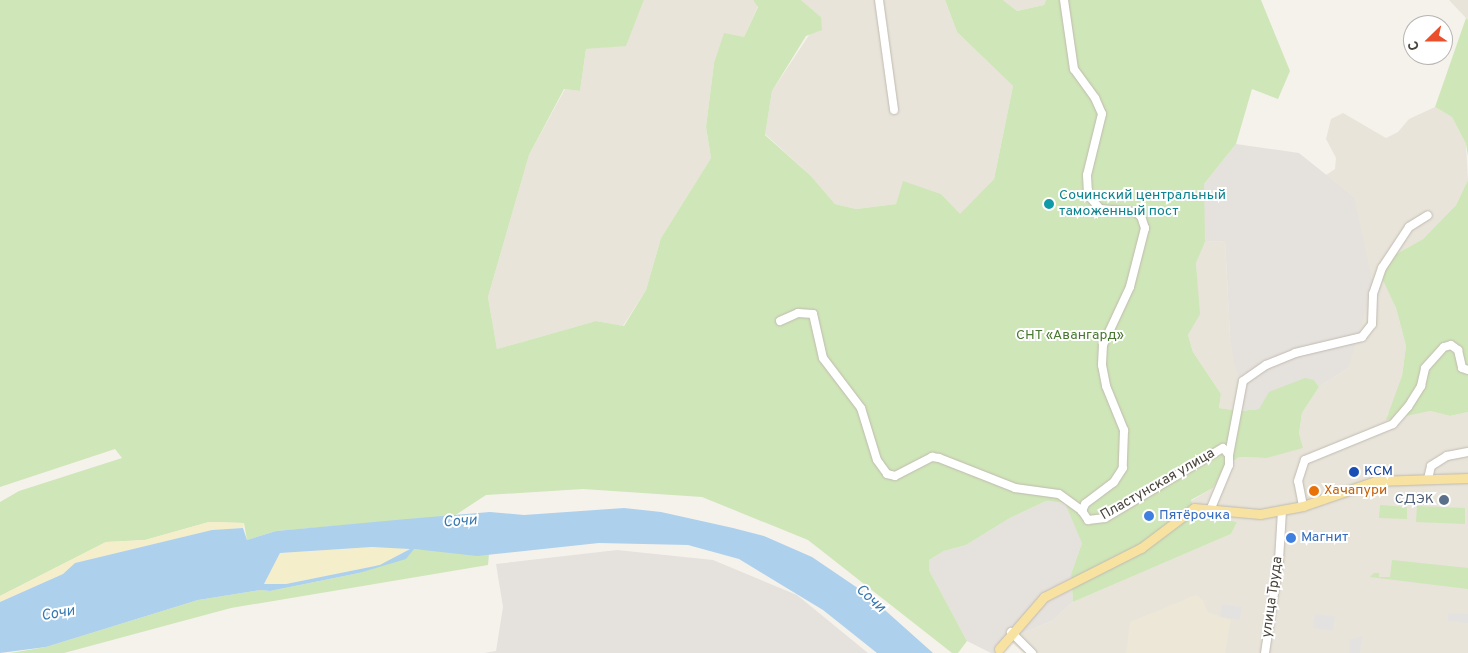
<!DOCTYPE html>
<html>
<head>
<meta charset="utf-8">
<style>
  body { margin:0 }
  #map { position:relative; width:1468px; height:653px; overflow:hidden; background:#f5f2ec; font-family:Overpass,sans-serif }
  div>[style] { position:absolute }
  .residential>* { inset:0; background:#e8e4da }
  .industrial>* { inset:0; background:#e5e1dd }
  .education>* { inset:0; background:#ede7d7 }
  .green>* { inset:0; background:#cfe6b8 }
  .sand>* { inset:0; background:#f5eecb }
  .parking>* { inset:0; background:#e4e2e0 }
  .water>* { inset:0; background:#add0ec }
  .roads { filter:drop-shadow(0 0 1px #c0baaf) drop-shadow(0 0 1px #c0baaf) }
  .minor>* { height:8px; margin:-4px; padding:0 4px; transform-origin:4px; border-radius:4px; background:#fff }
  .major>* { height:9px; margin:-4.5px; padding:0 4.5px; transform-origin:4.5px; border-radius:4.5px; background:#f7e2a2 }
  .dots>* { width:14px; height:14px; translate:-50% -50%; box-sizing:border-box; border:2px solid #fff; border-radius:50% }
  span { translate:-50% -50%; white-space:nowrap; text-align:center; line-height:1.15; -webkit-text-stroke:4px #fff; paint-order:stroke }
  .culture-label { font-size:14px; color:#0d838f }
  .left { translate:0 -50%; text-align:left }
  .park-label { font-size:14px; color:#497830 }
  .transit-label { font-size:14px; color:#164399 }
  .street-label { font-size:14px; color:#49433a }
  .food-label { font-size:14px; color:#c56008 }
  .service-label { font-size:14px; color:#4e5e75 }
  .right { translate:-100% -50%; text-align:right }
  .shop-label { font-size:14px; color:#366cbe }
  .water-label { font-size:15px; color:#3979ae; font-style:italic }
  .north { position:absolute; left:1403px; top:15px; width:50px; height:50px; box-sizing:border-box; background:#fff; border:1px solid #b6b4b0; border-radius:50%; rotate:248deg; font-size:14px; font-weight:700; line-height:20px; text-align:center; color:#49433a }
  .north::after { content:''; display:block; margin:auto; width:18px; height:22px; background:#eb502c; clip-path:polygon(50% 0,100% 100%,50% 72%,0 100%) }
</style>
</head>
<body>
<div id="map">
  <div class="residential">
    <i style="clip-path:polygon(644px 0,753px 0,758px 6px,744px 37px,714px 63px,706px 127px,711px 158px,661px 238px,646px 290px,623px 326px,596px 321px,497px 349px,488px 297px,529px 155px,565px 89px,580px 91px,586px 49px,626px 45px)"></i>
    <i style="clip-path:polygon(801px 0,945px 0,957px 32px,1013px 86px,994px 179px,960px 215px,941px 194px,903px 182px,896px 204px,856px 209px,835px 204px,811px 176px,765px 134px,772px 91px,821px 17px)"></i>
    <i style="clip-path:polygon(1003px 0,1046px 0,1044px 5px,1017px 11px)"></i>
    <i style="clip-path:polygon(1449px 0,1468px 0,1468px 20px,1466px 18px)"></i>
    <i style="clip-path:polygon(1435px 107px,1452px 117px,1466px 144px,1468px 180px,1456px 205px,1423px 239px,1391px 257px,1382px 276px,1396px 308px,1406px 346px,1402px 376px,1393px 408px,1387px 415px,1430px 411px,1450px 416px,1468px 412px,1468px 653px,1024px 653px,1008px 639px,1052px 621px,1073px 602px,1231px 534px,1237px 522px,1195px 513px,1191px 501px,1213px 488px,1225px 467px,1239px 457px,1266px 458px,1299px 434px,1302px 413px,1319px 387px,1348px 368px,1354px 197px,1326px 175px,1335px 169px,1336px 158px,1326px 139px,1331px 119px,1343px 113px,1386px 138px,1398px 132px,1409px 119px)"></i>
    <i style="clip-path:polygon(1225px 241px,1230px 335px,1244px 392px,1240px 411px,1219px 408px,1221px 394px,1193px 352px,1188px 335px,1199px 314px,1196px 262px,1205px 242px)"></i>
  </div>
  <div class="industrial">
    <i style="clip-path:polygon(1236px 144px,1299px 153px,1354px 197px,1373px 285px,1348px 368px,1319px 387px,1314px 380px,1259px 409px,1240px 411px,1244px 392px,1234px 363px,1230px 335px,1225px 241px,1205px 242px,1203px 213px,1204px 184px)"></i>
    <i style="clip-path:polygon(1046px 501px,1065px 503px,1080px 532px,1082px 543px,1071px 574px,1073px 602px,1052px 621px,1008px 639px,999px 653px,991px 653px,967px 641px,929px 570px,929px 560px,944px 551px,966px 545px,1010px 518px)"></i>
    <i style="clip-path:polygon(617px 550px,713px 560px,797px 595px,868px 653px,484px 653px,496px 651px,503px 607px,496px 564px)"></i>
  </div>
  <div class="education">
    <i style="clip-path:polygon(1196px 595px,1203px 600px,1207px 612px,1231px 620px,1225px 653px,1126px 653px,1130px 622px)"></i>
  </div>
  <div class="green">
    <i style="clip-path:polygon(0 0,644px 0,626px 46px,586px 49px,580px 91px,564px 89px,529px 155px,488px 297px,497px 349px,596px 321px,624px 326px,646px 290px,661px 238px,711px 158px,706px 127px,714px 63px,724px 33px,744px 37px,758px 7px,753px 0,801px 0,821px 17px,822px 30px,806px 36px,772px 91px,765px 135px,811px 176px,835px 204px,856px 209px,896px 204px,903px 181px,941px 194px,960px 214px,994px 179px,1013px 86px,957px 32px,945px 0,1003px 0,1017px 11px,1044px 5px,1046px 0,1261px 0,1290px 71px,1278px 99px,1252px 89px,1236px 144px,1204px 184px,1205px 242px,1196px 263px,1200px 314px,1188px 335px,1193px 352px,1221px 394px,1219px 408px,1240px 411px,1259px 409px,1269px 392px,1305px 378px,1314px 380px,1319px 387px,1302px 413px,1299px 434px,1303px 448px,1266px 458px,1239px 457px,1225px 467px,1213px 488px,1191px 500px,1196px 513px,1237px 522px,1231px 534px,1073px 602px,1071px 574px,1082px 543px,1065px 503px,1046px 501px,1010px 518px,966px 545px,944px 551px,929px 560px,929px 570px,967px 641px,958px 653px,952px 653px,808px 540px,702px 497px,583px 489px,486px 495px,454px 516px,276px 531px,247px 540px,244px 523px,209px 522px,145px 540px,106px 542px,0 596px,0 502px,19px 491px,122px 458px,115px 449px,0 487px)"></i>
    <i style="clip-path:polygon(1466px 18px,1468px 20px,1468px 156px,1466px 144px,1452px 117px,1435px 107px)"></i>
    <i style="clip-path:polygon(1468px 180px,1468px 412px,1450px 416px,1430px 411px,1386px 420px,1402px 376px,1406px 346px,1396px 308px,1381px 276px,1391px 257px,1423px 239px,1456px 205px)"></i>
    <i style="clip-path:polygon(1380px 505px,1407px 507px,1407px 519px,1379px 518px)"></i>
    <i style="clip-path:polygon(1417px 506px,1465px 508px,1465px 524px,1416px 522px)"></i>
    <i style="clip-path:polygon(414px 549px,489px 554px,488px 565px,231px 608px,64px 653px,10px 653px,46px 647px,198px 600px,261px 590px,270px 591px,359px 573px)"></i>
    <i style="clip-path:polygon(1392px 560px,1468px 568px,1468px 589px,1370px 577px,1374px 573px,1379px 573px,1379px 577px,1390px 577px)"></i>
  </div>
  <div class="sand">
    <i style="clip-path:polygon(209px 522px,244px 523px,243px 528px,212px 530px,75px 563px,63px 574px,0 602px,0 596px,106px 542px,145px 540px)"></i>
    <i style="clip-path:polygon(372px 547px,411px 548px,380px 565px,286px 584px,264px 584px,280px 553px)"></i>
  </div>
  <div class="parking">
    <i style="clip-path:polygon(1222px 604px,1242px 607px,1240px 620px,1220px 617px)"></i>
    <i style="clip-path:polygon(1448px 613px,1468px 614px,1468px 623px,1448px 621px)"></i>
    <i style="clip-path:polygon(1315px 614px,1335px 616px,1333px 631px,1313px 628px)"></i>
    <i style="clip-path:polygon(1362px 636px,1360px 653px,1350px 653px,1349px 640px)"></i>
  </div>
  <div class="water">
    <i style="clip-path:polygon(evenodd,624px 508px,661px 512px,733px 528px,764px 536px,812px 557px,868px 595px,933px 653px,877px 653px,823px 610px,739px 559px,688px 545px,599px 543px,477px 556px,414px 549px,406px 559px,359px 573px,270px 591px,261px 590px,198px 600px,46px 647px,0 653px,0 602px,63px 574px,75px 563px,212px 530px,243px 528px,247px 540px,276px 531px,407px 519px,490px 512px,524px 515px,624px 508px,372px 547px,410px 549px,380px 565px,286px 584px,264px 584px,280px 553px,372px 547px)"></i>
  </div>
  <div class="roads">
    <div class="minor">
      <i style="left:879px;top:0;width:111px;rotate:82.2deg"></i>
      <i style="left:1064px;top:0;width:70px;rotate:81.8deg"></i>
      <i style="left:1074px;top:69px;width:36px;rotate:54deg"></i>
      <i style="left:1095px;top:98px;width:17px;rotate:66deg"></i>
      <i style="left:1102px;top:114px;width:63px;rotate:103.8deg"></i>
      <i style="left:1087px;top:175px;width:20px;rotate:87deg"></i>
      <i style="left:1088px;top:195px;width:18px;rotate:49deg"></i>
      <i style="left:1100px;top:209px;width:35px;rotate:5deg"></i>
      <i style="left:1135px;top:212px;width:7px;rotate:34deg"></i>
      <i style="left:1141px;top:216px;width:13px;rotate:72deg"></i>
      <i style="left:1145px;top:228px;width:61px;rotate:104.3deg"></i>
      <i style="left:1130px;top:287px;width:64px;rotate:115deg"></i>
      <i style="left:1103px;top:345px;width:20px;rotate:93deg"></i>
      <i style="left:1102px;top:365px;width:21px;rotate:79deg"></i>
      <i style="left:1106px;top:386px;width:48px;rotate:67.8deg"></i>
      <i style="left:1124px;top:430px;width:38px;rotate:92deg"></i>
      <i style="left:1123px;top:468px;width:17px;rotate:123deg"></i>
      <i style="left:1114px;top:482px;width:36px;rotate:143deg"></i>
      <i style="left:1085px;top:504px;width:8px;rotate:113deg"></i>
      <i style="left:1082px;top:511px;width:11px;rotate:56deg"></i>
      <i style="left:1088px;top:520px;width:17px;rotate:-7deg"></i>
      <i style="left:1105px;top:518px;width:137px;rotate:-30.7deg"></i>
      <i style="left:1223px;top:448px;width:9px;rotate:49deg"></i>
      <i style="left:1229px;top:455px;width:10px;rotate:90deg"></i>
      <i style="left:1229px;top:465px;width:47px;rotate:112.7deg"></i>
      <i style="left:780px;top:321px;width:20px;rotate:-24deg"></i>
      <i style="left:798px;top:313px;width:15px;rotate:4deg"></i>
      <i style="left:813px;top:314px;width:45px;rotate:77.2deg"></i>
      <i style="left:823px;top:358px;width:63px;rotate:52.8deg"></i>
      <i style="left:861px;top:408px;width:54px;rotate:72.9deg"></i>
      <i style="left:877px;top:460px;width:17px;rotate:54deg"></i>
      <i style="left:887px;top:474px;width:8px;rotate:14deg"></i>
      <i style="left:895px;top:476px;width:42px;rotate:-27.2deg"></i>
      <i style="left:932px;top:457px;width:7px;rotate:8deg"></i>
      <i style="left:939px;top:458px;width:82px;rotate:21.5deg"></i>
      <i style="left:1015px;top:488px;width:44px;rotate:7.8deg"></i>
      <i style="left:1059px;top:494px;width:29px;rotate:36deg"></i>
      <i style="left:1229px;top:455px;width:75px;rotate:-79.3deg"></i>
      <i style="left:1243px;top:381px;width:28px;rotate:-35deg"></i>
      <i style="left:1266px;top:365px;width:31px;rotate:-22deg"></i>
      <i style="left:1295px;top:353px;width:69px;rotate:-13.4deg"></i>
      <i style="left:1362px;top:337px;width:16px;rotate:-52deg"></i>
      <i style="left:1372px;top:324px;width:30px;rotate:-88deg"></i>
      <i style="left:1373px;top:294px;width:28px;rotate:-71deg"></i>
      <i style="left:1382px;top:268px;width:49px;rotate:-56.6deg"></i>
      <i style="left:1409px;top:227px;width:22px;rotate:-32deg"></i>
      <i style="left:1428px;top:479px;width:13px;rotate:-77deg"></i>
      <i style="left:1431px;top:466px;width:19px;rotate:-32deg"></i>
      <i style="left:1447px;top:456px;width:21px;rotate:-11deg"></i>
      <i style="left:1303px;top:506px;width:25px;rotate:-101deg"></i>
      <i style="left:1298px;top:481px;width:22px;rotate:-72deg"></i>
      <i style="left:1305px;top:460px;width:95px;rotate:-22.2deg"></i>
      <i style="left:1393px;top:424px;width:23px;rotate:-49deg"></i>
      <i style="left:1408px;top:407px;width:25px;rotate:-58deg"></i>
      <i style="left:1421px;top:386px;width:18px;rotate:-77deg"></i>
      <i style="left:1425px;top:368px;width:28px;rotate:-48deg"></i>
      <i style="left:1444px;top:347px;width:7px;rotate:-16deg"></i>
      <i style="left:1451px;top:345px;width:9px;rotate:36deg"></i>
      <i style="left:1458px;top:350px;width:18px;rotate:77deg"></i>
      <i style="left:1462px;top:368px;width:6px;rotate:18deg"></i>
      <i style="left:1011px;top:632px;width:30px;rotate:45deg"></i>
      <i style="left:1265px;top:653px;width:94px;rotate:-81.4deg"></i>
      <i style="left:1279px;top:560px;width:49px;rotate:-86.5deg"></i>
    </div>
    <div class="major">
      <i style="left:999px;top:649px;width:69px;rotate:-49.1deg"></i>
      <i style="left:1044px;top:597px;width:109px;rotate:-26.8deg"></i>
      <i style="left:1141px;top:548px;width:66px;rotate:-37deg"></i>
      <i style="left:1194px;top:508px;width:66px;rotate:5.2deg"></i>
      <i style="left:1260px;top:514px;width:44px;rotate:-10.5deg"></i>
      <i style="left:1303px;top:506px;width:76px;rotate:-19.1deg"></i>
      <i style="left:1375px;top:481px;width:93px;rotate:-1.8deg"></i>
    </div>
  </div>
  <div class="dots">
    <i style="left:1049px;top:204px;background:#0f9aa8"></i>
    <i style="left:1354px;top:472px;background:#1a4fb4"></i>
    <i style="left:1314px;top:491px;background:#e8710a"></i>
    <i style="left:1444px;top:500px;background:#5c6f8a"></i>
    <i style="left:1149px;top:516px;background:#3f7fe0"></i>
    <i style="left:1291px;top:538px;background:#3f7fe0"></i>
  </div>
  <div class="culture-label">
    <span class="left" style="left:1059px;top:204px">Сочинский центральный<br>таможенный пост</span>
  </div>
  <div class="park-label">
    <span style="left:1070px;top:336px">СНТ «Авангард»</span>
  </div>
  <div class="transit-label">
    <span class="left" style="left:1364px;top:472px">КСМ</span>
  </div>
  <div class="street-label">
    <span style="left:1158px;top:485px;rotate:-30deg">Пластунская улица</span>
    <span style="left:1273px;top:597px;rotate:-82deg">улица Труда</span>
  </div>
  <div class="food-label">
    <span class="left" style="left:1324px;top:491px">Хачапури</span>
  </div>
  <div class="service-label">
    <span class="right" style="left:1434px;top:500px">СДЭК</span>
  </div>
  <div class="shop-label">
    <span class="left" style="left:1159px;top:516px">Пятёрочка</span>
    <span class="left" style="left:1301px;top:538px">Магнит</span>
  </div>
  <div class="water-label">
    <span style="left:460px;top:522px;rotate:-4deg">Сочи</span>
    <span style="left:870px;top:599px;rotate:42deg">Сочи</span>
    <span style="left:58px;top:614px;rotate:-10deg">Сочи</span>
  </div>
  <div class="north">С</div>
</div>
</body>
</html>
